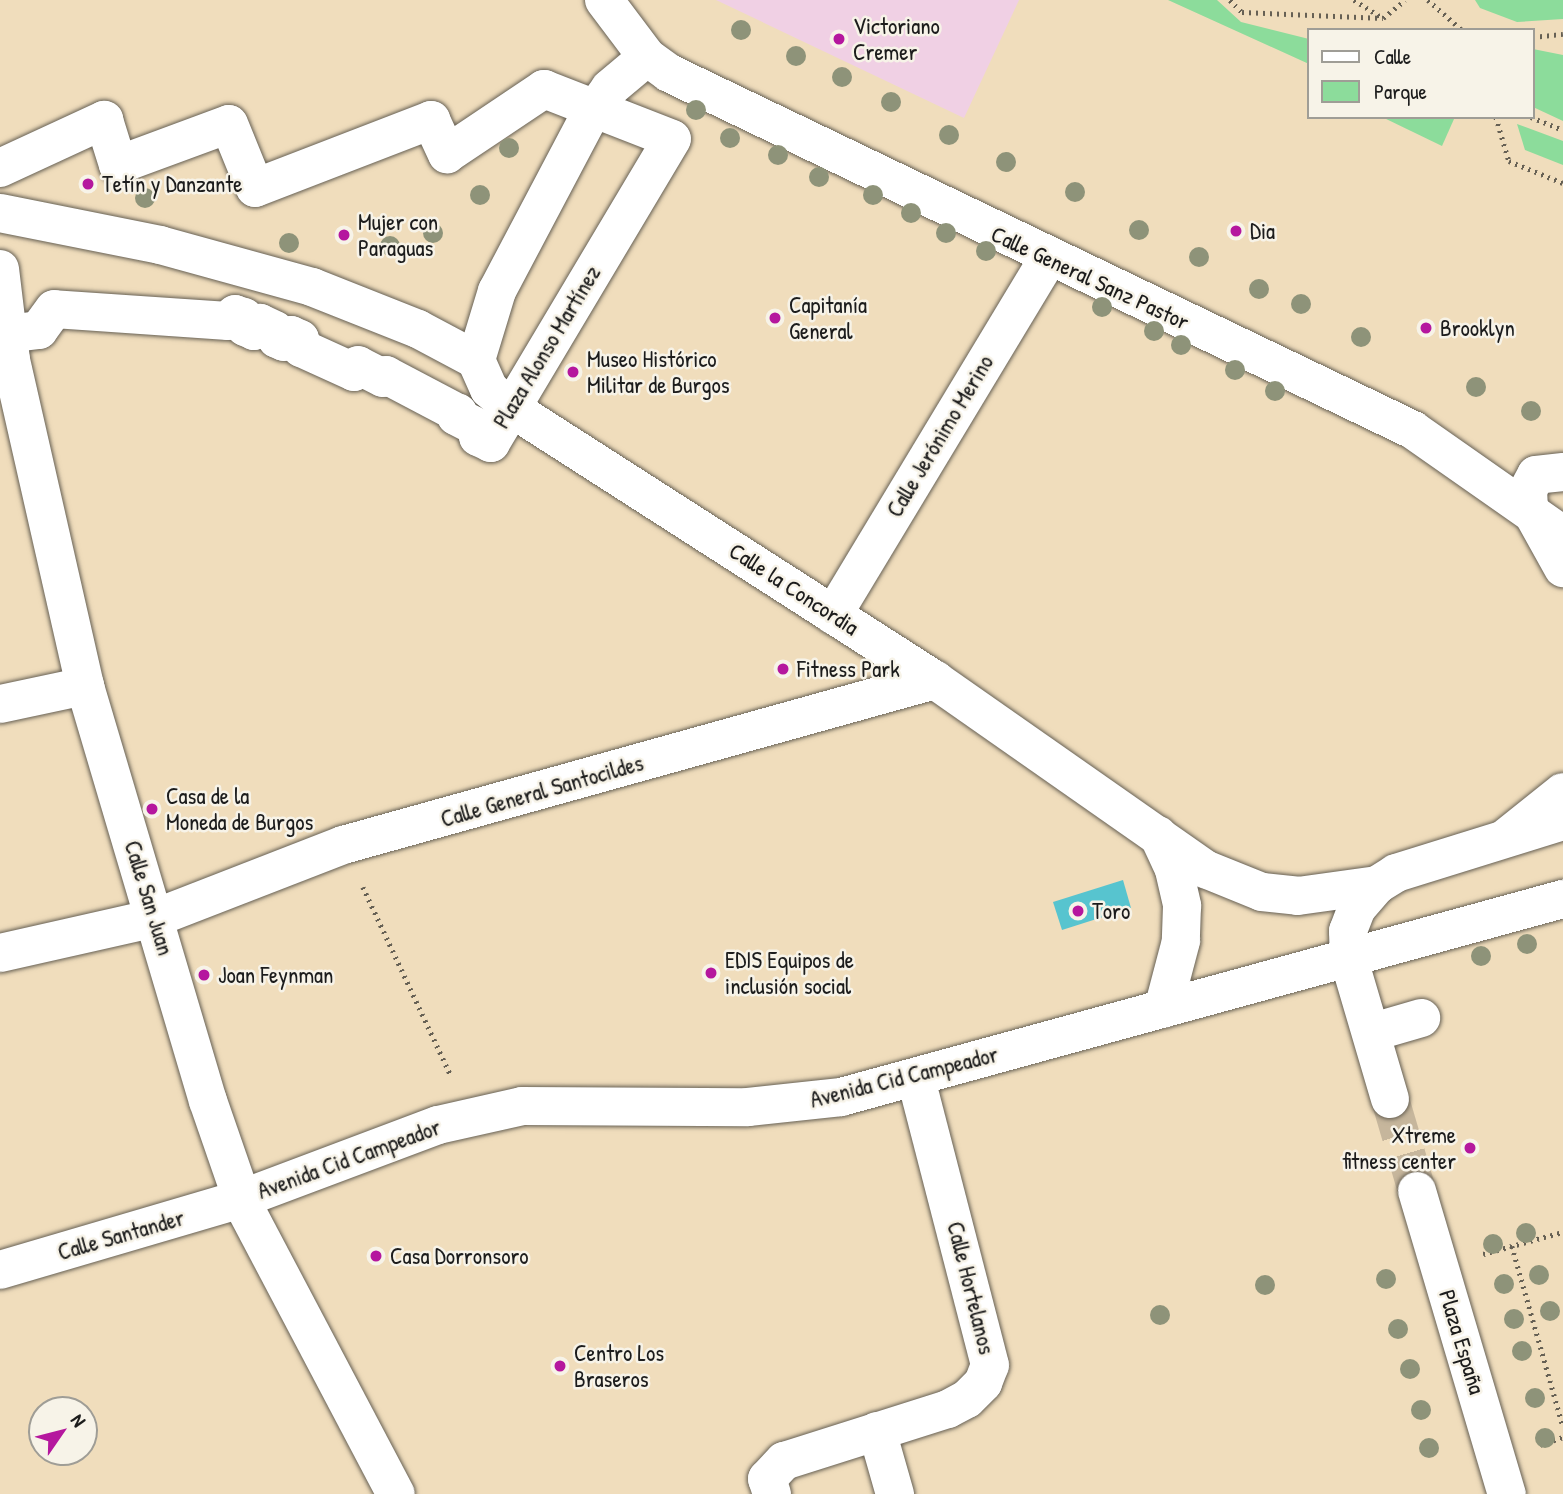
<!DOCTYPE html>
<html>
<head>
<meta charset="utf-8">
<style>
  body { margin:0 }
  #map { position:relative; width:1563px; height:1494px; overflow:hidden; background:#f0ddbc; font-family:"Patrick Hand",sans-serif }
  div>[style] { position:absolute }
  .built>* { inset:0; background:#f0d0e4 }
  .green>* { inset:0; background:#8cdc9b }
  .water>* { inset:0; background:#57c4cf }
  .primary-tunnel>* { height:38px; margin-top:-19px; transform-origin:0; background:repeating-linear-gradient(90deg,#c6b69c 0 38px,transparent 0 57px) }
  .path>* { height:4.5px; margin-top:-2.25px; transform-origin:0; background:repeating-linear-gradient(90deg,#666054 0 2px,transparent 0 7px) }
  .roads { filter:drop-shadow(0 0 2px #666054) drop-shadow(0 0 2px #666054) }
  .pedestrian>* { height:38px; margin:-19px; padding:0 19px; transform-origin:19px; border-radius:19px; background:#fff }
  .minor>* { height:38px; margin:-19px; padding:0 19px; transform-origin:19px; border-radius:19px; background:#fff }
  .primary>* { height:38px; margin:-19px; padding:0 19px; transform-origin:19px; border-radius:19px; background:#fff }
  .trees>* { width:20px; height:20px; margin:-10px; border-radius:50%; background:#8e9379 }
  .dots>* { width:19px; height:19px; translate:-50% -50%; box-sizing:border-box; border:4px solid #f7f3e8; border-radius:50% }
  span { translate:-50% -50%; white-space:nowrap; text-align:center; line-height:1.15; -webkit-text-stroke:5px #f7f3e8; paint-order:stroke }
  .poi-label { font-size:23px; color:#1c1c1c }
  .left { translate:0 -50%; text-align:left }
  .right { translate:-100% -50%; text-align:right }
  .street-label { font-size:23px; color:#1c1c1c }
  .legend { position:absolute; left:1307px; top:28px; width:228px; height:91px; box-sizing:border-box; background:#f7f3e8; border:2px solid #9f9d96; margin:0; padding:9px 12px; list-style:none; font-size:21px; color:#1c1c1c }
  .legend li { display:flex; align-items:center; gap:14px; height:35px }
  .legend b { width:35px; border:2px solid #9f9d96 }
  .north { position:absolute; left:28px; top:1396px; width:70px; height:70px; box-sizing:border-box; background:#f7f3e8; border:2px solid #9f9d96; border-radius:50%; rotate:55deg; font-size:19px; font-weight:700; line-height:28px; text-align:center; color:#1c1c1c }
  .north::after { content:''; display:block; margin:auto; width:24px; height:32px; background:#b5179e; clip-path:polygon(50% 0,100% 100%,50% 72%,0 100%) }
</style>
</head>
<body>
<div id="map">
  <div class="built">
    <i style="clip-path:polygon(716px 0,1019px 0,964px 118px)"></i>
  </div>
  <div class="green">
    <i style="clip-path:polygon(1168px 0,1217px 0,1241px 22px,1309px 39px,1309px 64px)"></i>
    <i style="clip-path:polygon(1475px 0,1563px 0,1563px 19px,1517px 22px,1480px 8px)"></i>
    <i style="clip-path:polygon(1533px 49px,1563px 55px,1563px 121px,1533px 107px)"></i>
    <i style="clip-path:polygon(1382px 117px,1453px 117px,1454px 119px,1442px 146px)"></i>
    <i style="clip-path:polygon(1517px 124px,1563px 141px,1563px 165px,1525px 150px)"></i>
  </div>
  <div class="water">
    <i style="clip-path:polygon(1123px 880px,1131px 908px,1062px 930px,1053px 902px)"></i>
  </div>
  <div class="primary-tunnel">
    <i style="left:1390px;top:1099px;width:96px;rotate:73.6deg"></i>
  </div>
  <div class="path">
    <i style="left:1230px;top:0;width:17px;rotate:45deg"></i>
    <i style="left:1242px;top:12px;width:141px;rotate:2.4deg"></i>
    <i style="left:1383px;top:18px;width:28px;rotate:-39deg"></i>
    <i style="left:1354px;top:0;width:31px;rotate:32deg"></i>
    <i style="left:1428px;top:0;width:45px;rotate:41.4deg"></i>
    <i style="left:1533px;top:37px;width:30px;rotate:-6deg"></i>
    <i style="left:1496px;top:117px;width:46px;rotate:73.5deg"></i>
    <i style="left:1509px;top:161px;width:58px;rotate:22.2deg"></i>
    <i style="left:1531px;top:117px;width:35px;rotate:22deg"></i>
    <i style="left:363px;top:887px;width:208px;rotate:65deg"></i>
    <i style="left:1512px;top:1246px;width:187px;rotate:74.2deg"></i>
    <i style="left:1483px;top:1254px;width:83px;rotate:-15.4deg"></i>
    <i style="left:1540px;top:1445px;width:24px;rotate:-19deg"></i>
  </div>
  <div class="roads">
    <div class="pedestrian">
      <i style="left:0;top:168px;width:115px;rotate:-24.8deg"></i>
      <i style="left:104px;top:120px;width:47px;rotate:72.7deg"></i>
      <i style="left:118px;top:165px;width:118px;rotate:-20.3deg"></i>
      <i style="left:229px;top:124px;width:69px;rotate:67.9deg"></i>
      <i style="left:255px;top:188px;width:189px;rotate:-21.1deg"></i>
      <i style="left:431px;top:120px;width:38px;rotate:65deg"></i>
      <i style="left:447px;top:154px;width:117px;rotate:-33.8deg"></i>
      <i style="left:544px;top:89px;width:137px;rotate:21.3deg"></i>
      <i style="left:672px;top:139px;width:354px;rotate:120.8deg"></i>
      <i style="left:491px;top:443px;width:14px;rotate:-155deg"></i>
      <i style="left:478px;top:437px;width:9px;rotate:-54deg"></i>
      <i style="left:483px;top:430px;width:30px;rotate:-153deg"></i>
      <i style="left:456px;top:416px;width:4px;rotate:-56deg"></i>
      <i style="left:458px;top:413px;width:81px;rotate:-152.2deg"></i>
      <i style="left:386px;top:375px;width:4px;rotate:135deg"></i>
      <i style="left:383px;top:378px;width:28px;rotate:-153deg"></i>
      <i style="left:358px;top:365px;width:8px;rotate:120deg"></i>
      <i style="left:354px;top:372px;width:58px;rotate:-155.6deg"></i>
      <i style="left:301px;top:348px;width:9px;rotate:-96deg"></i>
      <i style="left:300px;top:339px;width:10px;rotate:-156deg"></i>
      <i style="left:291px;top:335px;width:10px;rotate:135deg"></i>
      <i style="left:284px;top:342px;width:8px;rotate:-157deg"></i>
      <i style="left:277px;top:339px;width:9px;rotate:-103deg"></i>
      <i style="left:275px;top:330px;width:17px;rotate:-155deg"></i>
      <i style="left:260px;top:323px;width:10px;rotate:127deg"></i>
      <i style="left:254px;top:331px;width:10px;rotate:-156deg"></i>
      <i style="left:245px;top:327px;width:10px;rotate:-96deg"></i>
      <i style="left:244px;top:317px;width:9px;rotate:-162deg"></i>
      <i style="left:235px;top:314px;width:10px;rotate:135deg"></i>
      <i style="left:228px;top:321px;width:174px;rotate:-176.1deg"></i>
      <i style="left:54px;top:309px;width:26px;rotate:126deg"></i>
      <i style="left:39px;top:330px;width:39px;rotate:173deg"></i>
    </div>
    <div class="minor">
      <i style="left:604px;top:0;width:71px;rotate:53deg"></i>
      <i style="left:647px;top:57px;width:27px;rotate:36deg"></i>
      <i style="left:669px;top:73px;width:825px;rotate:25.63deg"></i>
      <i style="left:1413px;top:430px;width:183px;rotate:35deg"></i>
      <i style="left:0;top:213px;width:163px;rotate:11.3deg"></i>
      <i style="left:160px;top:245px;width:158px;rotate:15.4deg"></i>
      <i style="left:312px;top:287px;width:114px;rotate:21.6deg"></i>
      <i style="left:418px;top:329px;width:66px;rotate:28.1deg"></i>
      <i style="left:0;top:269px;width:92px;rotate:83.1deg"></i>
      <i style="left:11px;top:360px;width:334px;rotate:77.2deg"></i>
      <i style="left:85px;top:686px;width:433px;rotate:73.5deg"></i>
      <i style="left:208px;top:1101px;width:113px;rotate:70.9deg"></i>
      <i style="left:245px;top:1208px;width:323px;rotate:62.2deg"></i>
      <i style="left:476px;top:360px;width:32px;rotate:66deg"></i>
      <i style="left:489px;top:389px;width:29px;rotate:41deg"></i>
      <i style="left:511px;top:408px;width:504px;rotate:32.68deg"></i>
      <i style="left:935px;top:680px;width:330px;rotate:35deg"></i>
      <i style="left:1205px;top:869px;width:61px;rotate:22deg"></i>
      <i style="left:1262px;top:892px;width:36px;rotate:6deg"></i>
      <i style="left:1298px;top:896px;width:80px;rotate:-7.9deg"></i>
      <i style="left:476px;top:360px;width:72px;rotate:-73.1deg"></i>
      <i style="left:497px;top:291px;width:193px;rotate:-62.2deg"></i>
      <i style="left:587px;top:120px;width:39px;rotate:-54deg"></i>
      <i style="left:610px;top:88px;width:48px;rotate:-40deg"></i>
      <i style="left:1563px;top:472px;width:27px;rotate:174deg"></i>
      <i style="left:1536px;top:475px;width:17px;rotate:118deg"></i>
      <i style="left:1528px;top:490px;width:17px;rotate:87deg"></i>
      <i style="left:1529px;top:507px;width:70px;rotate:60.9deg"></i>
      <i style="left:833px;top:615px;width:417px;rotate:-58.9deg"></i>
      <i style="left:0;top:704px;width:87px;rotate:-12deg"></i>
      <i style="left:1158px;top:835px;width:38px;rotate:65deg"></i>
      <i style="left:1174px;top:870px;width:37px;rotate:77deg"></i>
      <i style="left:1182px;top:906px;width:35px;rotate:92deg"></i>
      <i style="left:1181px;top:941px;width:70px;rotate:104.8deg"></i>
      <i style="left:1508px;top:836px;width:70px;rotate:-38.7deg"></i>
      <i style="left:0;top:953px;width:159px;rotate:-12.7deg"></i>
      <i style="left:155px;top:918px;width:202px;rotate:-21.2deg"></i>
      <i style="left:343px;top:845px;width:615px;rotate:-15.57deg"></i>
      <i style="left:1380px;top:1030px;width:43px;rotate:-16.3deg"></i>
      <i style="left:877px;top:1431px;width:66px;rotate:74.1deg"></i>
      <i style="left:772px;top:1494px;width:16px;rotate:-108deg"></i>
      <i style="left:767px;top:1479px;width:25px;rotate:-47deg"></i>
      <i style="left:784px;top:1461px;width:172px;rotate:-17.6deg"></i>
      <i style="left:948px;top:1409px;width:21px;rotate:-28deg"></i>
      <i style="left:967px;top:1399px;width:23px;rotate:-45deg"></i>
      <i style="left:983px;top:1383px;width:19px;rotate:-69deg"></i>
      <i style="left:990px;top:1365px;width:296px;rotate:-104.5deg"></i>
    </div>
    <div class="primary">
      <i style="left:1390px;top:1099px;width:145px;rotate:-106.4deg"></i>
      <i style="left:1349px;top:960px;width:29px;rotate:-92deg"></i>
      <i style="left:1348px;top:931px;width:25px;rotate:-69deg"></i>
      <i style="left:1357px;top:908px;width:30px;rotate:-49deg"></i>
      <i style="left:1377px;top:885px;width:22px;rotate:-32deg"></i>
      <i style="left:1396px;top:873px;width:175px;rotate:-17.3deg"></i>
      <i style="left:1417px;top:1191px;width:316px;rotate:73.5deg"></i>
      <i style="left:0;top:1270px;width:251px;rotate:-16.4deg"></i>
      <i style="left:241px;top:1199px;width:210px;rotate:-20.6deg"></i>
      <i style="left:438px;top:1125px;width:86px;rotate:-12.7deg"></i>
      <i style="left:522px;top:1106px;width:226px;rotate:0.3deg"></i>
      <i style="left:748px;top:1107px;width:94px;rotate:-6.1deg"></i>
      <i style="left:841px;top:1097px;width:749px;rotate:-15.34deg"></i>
    </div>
  </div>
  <div class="trees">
    <i style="left:741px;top:30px"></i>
    <i style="left:796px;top:56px"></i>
    <i style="left:842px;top:77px"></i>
    <i style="left:891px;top:102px"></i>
    <i style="left:696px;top:110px"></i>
    <i style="left:949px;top:135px"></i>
    <i style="left:730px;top:138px"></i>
    <i style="left:509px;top:148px"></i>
    <i style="left:778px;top:155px"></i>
    <i style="left:1006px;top:162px"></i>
    <i style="left:819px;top:177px"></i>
    <i style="left:1075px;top:192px"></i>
    <i style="left:480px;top:195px"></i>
    <i style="left:873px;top:195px"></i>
    <i style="left:145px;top:198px"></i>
    <i style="left:911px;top:213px"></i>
    <i style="left:1139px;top:230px"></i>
    <i style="left:433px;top:233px"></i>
    <i style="left:946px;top:233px"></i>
    <i style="left:289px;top:243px"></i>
    <i style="left:390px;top:246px"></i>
    <i style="left:986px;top:251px"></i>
    <i style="left:1199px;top:257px"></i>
    <i style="left:1259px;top:289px"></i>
    <i style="left:1301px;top:304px"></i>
    <i style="left:1102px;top:307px"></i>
    <i style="left:1154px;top:331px"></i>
    <i style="left:1361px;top:337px"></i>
    <i style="left:1181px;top:345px"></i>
    <i style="left:1235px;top:370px"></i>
    <i style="left:1476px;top:387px"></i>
    <i style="left:1275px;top:391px"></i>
    <i style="left:1531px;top:411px"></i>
    <i style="left:1527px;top:944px"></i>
    <i style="left:1481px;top:956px"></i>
    <i style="left:1526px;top:1233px"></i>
    <i style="left:1493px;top:1244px"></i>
    <i style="left:1539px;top:1275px"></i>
    <i style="left:1386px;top:1279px"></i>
    <i style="left:1504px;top:1284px"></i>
    <i style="left:1265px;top:1285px"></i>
    <i style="left:1550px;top:1311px"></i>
    <i style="left:1160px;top:1315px"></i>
    <i style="left:1514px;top:1319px"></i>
    <i style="left:1398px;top:1329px"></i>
    <i style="left:1522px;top:1351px"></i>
    <i style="left:1410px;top:1369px"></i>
    <i style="left:1535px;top:1398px"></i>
    <i style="left:1421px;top:1410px"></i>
    <i style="left:1545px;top:1438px"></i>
    <i style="left:1429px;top:1448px"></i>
  </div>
  <div class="dots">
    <i style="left:839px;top:39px;background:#b5179e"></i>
    <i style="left:88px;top:184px;background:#b5179e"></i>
    <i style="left:1236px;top:231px;background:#b5179e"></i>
    <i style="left:344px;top:235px;background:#b5179e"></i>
    <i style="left:775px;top:318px;background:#b5179e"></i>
    <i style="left:1426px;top:328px;background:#b5179e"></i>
    <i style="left:573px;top:372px;background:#b5179e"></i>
    <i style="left:783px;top:669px;background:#b5179e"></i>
    <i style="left:152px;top:809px;background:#b5179e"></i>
    <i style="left:1078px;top:911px;background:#b5179e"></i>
    <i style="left:711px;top:973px;background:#b5179e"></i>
    <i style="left:204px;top:975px;background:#b5179e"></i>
    <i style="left:1470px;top:1148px;background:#b5179e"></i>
    <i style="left:376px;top:1256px;background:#b5179e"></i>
    <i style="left:560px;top:1366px;background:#b5179e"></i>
  </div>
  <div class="poi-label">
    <span class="left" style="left:853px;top:39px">Victoriano<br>Cremer</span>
    <span class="left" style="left:102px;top:184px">Tetín y Danzante</span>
    <span class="left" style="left:358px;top:235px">Mujer con<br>Paraguas</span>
    <span class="left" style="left:1250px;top:231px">Dia</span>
    <span class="left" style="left:789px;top:318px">Capitanía<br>General</span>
    <span class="left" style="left:1440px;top:328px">Brooklyn</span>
    <span class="left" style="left:587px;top:372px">Museo Histórico<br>Militar de Burgos</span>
    <span class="left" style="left:797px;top:669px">Fitness Park</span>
    <span class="left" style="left:166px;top:809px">Casa de la<br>Moneda de Burgos</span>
    <span class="left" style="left:1092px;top:911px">Toro</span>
    <span class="left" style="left:725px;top:973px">EDIS Equipos de<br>inclusión social</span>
    <span class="left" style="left:218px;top:975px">Joan Feynman</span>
    <span class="right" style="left:1456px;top:1148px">Xtreme<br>fitness center</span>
    <span class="left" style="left:390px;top:1256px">Casa Dorronsoro</span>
    <span class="left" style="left:574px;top:1366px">Centro Los<br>Braseros</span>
  </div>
  <div class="street-label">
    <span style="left:1090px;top:278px;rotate:25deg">Calle General Sanz Pastor</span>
    <span style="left:547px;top:347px;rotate:-59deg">Plaza Alonso Martínez</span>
    <span style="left:940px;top:436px;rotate:-59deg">Calle Jerónimo Merino</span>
    <span style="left:794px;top:589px;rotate:33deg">Calle la Concordia</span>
    <span style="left:542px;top:791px;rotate:-16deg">Calle General Santocildes</span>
    <span style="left:149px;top:898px;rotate:73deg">Calle San Juan</span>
    <span style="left:904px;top:1077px;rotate:-14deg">Avenida Cid Campeador</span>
    <span style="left:349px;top:1159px;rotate:-20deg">Avenida Cid Campeador</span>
    <span style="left:121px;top:1235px;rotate:-16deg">Calle Santander</span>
    <span style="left:971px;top:1288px;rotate:76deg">Calle Hortelanos</span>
    <span style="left:1462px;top:1342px;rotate:73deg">Plaza España</span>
  </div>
  <ul class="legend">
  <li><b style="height:9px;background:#fff"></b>Calle</li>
  <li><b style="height:19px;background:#8cdc9b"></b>Parque</li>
  </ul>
  <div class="north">N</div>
</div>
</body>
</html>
